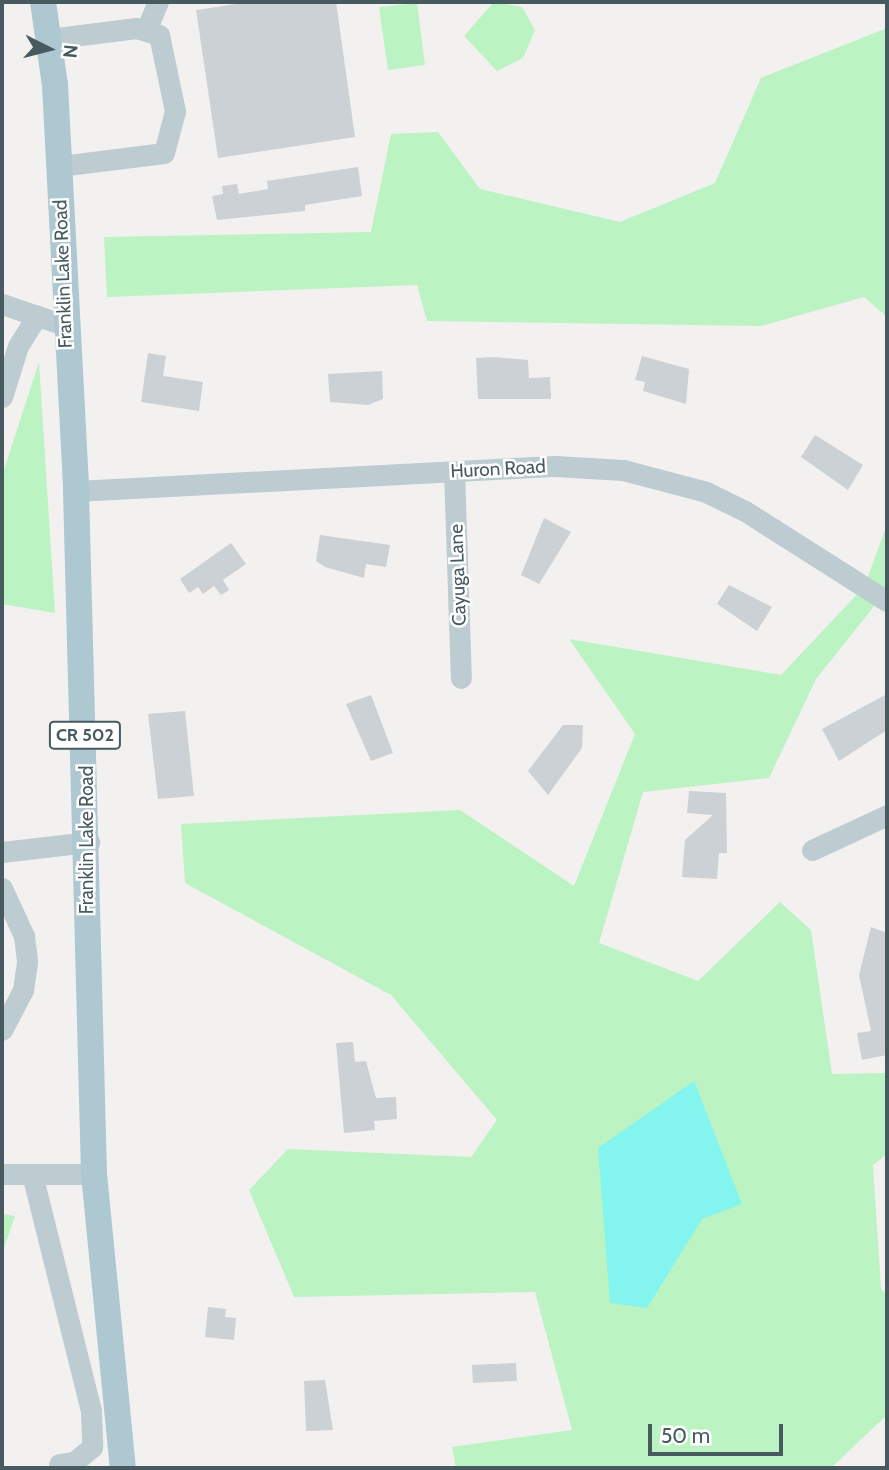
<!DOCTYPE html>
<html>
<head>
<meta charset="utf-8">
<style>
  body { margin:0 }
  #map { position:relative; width:889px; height:1470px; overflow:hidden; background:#f3f0f0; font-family:Cabin,sans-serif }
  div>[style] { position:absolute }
  .green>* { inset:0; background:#bbf3c2 }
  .water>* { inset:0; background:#84f4ee }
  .building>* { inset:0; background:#cbd1d5 }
  .minor>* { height:21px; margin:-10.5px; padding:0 10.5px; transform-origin:10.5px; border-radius:10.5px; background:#bcccd0 }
  .major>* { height:26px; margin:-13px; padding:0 13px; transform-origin:13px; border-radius:13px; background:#adc8d1 }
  span { translate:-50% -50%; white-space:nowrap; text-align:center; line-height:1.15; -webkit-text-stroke:5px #fff; paint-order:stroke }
  .shield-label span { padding:2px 5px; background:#fff; border:2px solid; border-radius:5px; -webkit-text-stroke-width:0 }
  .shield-label { font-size:18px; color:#465a5f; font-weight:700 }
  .street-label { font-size:19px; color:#465a5f }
  .frame { position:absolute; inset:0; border:4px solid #465a5f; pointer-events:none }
  .north { position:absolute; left:14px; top:14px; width:70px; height:70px; -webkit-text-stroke:5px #fff; paint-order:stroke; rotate:96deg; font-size:19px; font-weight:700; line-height:28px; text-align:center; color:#465a5f }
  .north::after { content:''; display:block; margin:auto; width:24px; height:32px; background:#465a5f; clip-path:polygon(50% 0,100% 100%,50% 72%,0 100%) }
  .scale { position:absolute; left:648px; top:1424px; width:135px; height:32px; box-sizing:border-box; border:4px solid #465a5f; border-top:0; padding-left:9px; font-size:21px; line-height:24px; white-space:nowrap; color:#465a5f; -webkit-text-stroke:5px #fff; paint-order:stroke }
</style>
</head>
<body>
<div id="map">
  <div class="green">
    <i style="clip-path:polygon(494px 2px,522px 7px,535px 30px,523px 58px,497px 71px,464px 36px)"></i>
    <i style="clip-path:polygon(417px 3px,425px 65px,388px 70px,379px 7px)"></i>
    <i style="clip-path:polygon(887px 28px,887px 317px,864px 297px,761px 326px,427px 321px,417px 285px,107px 297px,104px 237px,371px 232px,391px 134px,438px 132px,480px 189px,620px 222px,715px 183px,761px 78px)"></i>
    <i style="clip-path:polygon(39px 362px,55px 613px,2px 604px,2px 476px)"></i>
    <i style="clip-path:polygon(887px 525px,887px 590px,816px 679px,769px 778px,643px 792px,599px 943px,698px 981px,780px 902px,811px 930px,832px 1074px,887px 1073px,887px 1154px,873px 1165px,881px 1289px,887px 1294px,887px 1415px,831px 1468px,456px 1468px,452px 1447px,572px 1430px,535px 1292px,294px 1297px,249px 1190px,288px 1149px,471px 1157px,497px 1120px,391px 995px,185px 883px,181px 824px,460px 810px,574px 886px,635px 734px,569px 639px,781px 675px,864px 587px)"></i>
    <i style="clip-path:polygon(2px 1214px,15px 1216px,2px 1254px)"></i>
  </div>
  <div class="water">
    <i style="clip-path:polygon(694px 1081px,742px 1204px,702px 1219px,647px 1308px,610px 1303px,598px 1148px)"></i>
  </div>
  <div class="building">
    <i style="clip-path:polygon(250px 2px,336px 2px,355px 137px,218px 158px,196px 10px)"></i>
    <i style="clip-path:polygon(358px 167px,362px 196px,305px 205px,305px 211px,217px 220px,212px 196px,223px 194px,222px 186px,237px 184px,239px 194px,268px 189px,267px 181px)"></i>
    <i style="clip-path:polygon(148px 353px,166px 356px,163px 376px,203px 382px,199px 411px,141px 402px)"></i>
    <i style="clip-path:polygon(642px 356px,689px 369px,686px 404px,643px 391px,645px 382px,635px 380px)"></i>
    <i style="clip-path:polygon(493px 357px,528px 360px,529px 378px,550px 377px,551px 399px,478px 399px,476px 358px)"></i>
    <i style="clip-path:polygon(382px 371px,383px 399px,368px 405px,330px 402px,328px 374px)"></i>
    <i style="clip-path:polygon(815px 435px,863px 465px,848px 490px,801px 457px)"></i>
    <i style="clip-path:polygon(544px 518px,571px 532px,539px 584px,521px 575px)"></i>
    <i style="clip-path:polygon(320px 535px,390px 545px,386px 567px,366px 564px,364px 578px,325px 567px,316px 561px)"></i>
    <i style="clip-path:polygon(231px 543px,246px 564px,223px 580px,229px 590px,221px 595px,214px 586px,203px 594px,198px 587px,189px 593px,180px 579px)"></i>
    <i style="clip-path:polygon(729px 585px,772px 607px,757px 631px,717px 604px)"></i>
    <i style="clip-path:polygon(887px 694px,887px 730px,839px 761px,822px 729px)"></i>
    <i style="clip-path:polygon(371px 695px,393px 753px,371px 761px,346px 704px)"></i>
    <i style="clip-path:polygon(185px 711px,194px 796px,158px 799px,148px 714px)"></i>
    <i style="clip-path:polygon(563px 725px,583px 725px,582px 748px,548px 795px,528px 771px)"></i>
    <i style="clip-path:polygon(689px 791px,726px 793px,727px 853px,719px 853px,717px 879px,682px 877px,685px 840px,713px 815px,687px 813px)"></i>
    <i style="clip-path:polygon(871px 927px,887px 933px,887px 1055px,862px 1060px,857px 1033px,871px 1031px,859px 975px)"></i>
    <i style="clip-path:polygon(353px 1042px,355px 1062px,366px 1061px,376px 1098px,396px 1097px,397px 1119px,374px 1121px,375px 1130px,344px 1133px,336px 1043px)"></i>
    <i style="clip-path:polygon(208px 1307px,226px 1309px,225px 1317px,236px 1318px,234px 1340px,205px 1337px)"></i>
    <i style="clip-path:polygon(516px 1363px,517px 1381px,473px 1383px,472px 1365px)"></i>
    <i style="clip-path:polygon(325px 1380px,333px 1430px,306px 1431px,304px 1381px)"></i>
  </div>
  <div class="minor">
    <i style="left:146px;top:30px;width:30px;rotate:-67deg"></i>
    <i style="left:49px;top:39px;width:88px;rotate:-7.2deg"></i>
    <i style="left:136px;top:28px;width:24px;rotate:17deg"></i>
    <i style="left:159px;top:35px;width:78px;rotate:78.1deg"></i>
    <i style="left:175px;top:111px;width:43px;rotate:104.7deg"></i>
    <i style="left:164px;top:153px;width:106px;rotate:172.9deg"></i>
    <i style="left:2px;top:304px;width:65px;rotate:18.7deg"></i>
    <i style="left:2px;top:397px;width:53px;rotate:-72.6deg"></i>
    <i style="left:18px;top:346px;width:36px;rotate:-58deg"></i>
    <i style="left:454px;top:471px;width:207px;rotate:88.1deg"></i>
    <i style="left:76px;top:491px;width:480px;rotate:-3deg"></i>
    <i style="left:555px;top:466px;width:68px;rotate:3.4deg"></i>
    <i style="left:623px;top:470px;width:86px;rotate:14.8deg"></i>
    <i style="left:706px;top:492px;width:43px;rotate:26deg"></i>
    <i style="left:745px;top:511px;width:168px;rotate:32.4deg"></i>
    <i style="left:812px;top:850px;width:83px;rotate:-25deg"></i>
    <i style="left:2px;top:852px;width:88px;rotate:-6.6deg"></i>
    <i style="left:2px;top:888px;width:53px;rotate:65.4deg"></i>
    <i style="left:24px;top:936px;width:26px;rotate:83deg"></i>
    <i style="left:27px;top:962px;width:28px;rotate:98deg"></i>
    <i style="left:23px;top:990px;width:45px;rotate:117.7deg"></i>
    <i style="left:2px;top:1174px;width:92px"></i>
    <i style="left:32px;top:1174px;width:243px;rotate:76deg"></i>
    <i style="left:91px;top:1410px;width:37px;rotate:88deg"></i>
    <i style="left:92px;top:1447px;width:23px;rotate:140deg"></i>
    <i style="left:74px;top:1462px;width:15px;rotate:172deg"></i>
  </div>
  <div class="major">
    <i style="left:43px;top:2px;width:84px;rotate:81.8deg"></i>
    <i style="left:55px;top:85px;width:407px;rotate:87deg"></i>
    <i style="left:76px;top:491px;width:683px;rotate:88.49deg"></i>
    <i style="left:94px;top:1174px;width:295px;rotate:84.4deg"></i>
  </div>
  <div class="shield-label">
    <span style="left:85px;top:735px">CR 502</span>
  </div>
  <div class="street-label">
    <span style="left:63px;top:274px;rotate:-92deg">Franklin Lake Road</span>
    <span style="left:498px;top:469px;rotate:-3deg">Huron Road</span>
    <span style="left:458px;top:575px;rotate:-92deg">Cayuga Lane</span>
    <span style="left:87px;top:840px;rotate:-90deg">Franklin Lake Road</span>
  </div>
  <div class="frame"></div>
  <div class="north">N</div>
  <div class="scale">50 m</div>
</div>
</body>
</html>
